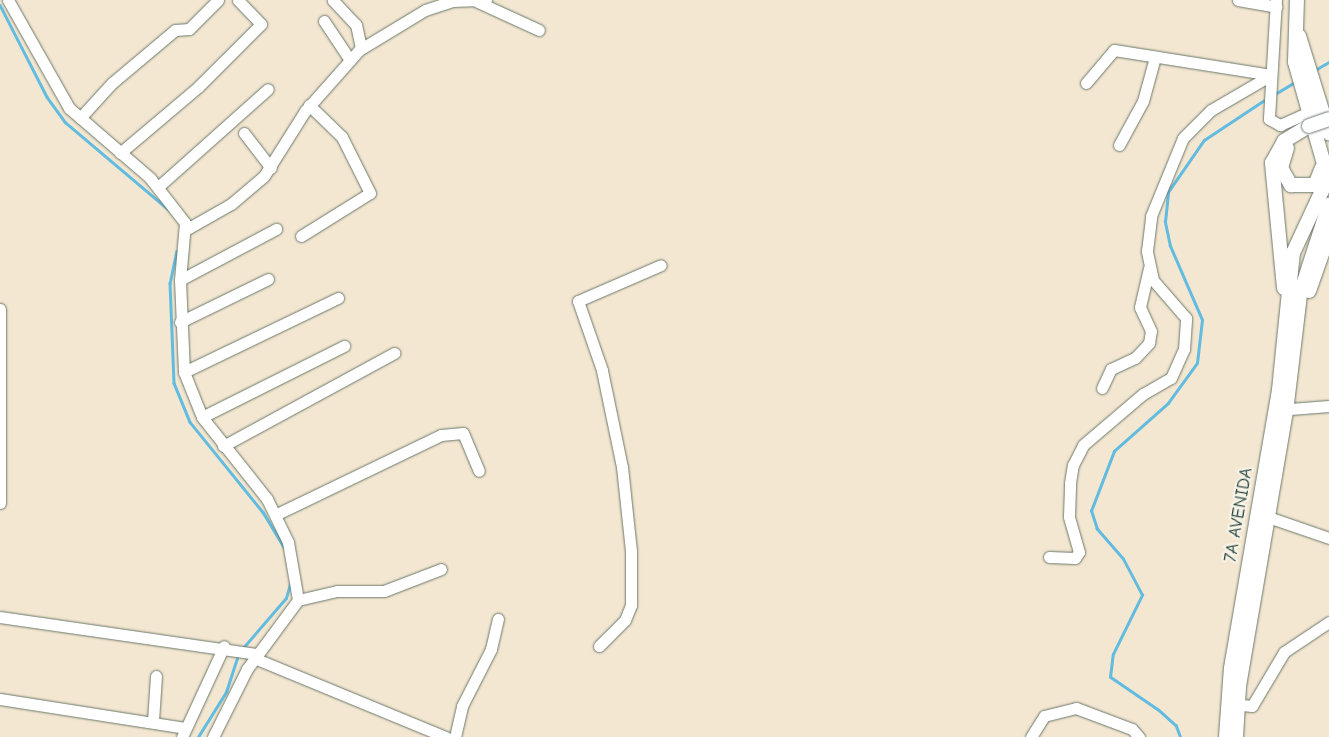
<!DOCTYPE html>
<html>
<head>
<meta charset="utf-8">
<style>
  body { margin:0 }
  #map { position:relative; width:1329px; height:737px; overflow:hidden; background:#f4e7d1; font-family:"Comic Neue",sans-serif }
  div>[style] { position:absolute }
  .stream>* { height:2.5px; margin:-1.25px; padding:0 1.25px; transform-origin:1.25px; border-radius:1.25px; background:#62bce0 }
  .roads { filter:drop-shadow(0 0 1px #6a786b) drop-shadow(0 0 1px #6a786b) }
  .minor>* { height:11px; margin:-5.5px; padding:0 5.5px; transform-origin:5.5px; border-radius:5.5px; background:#fff }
  .major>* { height:14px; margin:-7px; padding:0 7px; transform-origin:7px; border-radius:7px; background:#fff }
  .bridges { filter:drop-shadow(0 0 1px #6a786b) drop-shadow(0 0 1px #6a786b) }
  .major-bridge>* { height:14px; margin:-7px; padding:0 7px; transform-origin:7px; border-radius:7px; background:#fff }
  span { translate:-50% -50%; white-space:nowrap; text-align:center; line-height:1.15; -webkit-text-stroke:4.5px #f7f3e8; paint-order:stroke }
  .street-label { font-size:18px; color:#1f3d34 }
</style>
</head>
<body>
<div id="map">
  <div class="stream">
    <i style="left:0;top:5px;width:103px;rotate:62.9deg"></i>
    <i style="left:47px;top:97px;width:31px;rotate:54deg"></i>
    <i style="left:65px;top:122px;width:135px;rotate:40.2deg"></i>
    <i style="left:1315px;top:70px;width:16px;rotate:-30deg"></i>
    <i style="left:1275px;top:94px;width:23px;rotate:-31deg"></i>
    <i style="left:177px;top:251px;width:33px;rotate:102deg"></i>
    <i style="left:170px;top:283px;width:100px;rotate:87.7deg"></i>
    <i style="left:174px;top:383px;width:42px;rotate:67.7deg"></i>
    <i style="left:190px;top:422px;width:116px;rotate:51deg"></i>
    <i style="left:263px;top:512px;width:41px;rotate:59deg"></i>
    <i style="left:242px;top:649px;width:67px;rotate:-49.2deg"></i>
    <i style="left:286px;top:598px;width:15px;rotate:-74deg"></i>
    <i style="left:198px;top:737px;width:53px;rotate:-58.1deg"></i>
    <i style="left:226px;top:692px;width:38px;rotate:-72deg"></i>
    <i style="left:1180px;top:737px;width:12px;rotate:-110deg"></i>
    <i style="left:1176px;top:726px;width:24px;rotate:-138deg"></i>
    <i style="left:1158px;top:710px;width:58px;rotate:-145.5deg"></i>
    <i style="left:1110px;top:677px;width:23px;rotate:-83deg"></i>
    <i style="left:1113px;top:654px;width:66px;rotate:-63.8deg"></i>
    <i style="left:1142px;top:595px;width:41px;rotate:-117.8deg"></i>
    <i style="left:1123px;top:559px;width:40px;rotate:-131deg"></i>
    <i style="left:1097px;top:529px;width:19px;rotate:-108deg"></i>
    <i style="left:1091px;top:511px;width:64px;rotate:-69deg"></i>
    <i style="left:1114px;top:451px;width:72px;rotate:-41.6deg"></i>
    <i style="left:1168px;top:403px;width:49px;rotate:-54.1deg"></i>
    <i style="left:1197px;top:363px;width:43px;rotate:-83.4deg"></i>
    <i style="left:1202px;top:320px;width:81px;rotate:-113.4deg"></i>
    <i style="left:1170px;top:246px;width:25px;rotate:-102deg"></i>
    <i style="left:1165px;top:222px;width:30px;rotate:-84deg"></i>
    <i style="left:1168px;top:192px;width:63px;rotate:-55.3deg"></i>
    <i style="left:1204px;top:140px;width:71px;rotate:-33.5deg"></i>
  </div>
  <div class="roads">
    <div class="minor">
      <i style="left:8px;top:0;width:124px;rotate:60.5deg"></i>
      <i style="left:69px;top:108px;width:107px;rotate:40.8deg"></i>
      <i style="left:150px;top:178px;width:57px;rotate:52.1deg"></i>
      <i style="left:185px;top:223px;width:57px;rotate:95deg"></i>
      <i style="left:180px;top:280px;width:92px;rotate:87.5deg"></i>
      <i style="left:184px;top:372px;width:48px;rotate:68.2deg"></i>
      <i style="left:202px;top:417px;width:105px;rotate:51.6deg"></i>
      <i style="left:267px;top:499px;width:48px;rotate:64deg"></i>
      <i style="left:288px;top:542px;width:59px;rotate:80.2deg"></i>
      <i style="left:298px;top:600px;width:86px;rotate:126.5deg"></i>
      <i style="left:247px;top:669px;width:76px;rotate:116.6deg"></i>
      <i style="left:1238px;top:0;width:39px;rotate:10deg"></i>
      <i style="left:1276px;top:0;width:119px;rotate:93.4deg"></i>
      <i style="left:1269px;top:119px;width:13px;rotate:29deg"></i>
      <i style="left:1280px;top:125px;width:32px;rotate:-24deg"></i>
      <i style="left:478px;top:2px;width:67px;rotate:24.7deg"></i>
      <i style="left:324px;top:21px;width:47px;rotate:56.3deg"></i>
      <i style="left:359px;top:50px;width:77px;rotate:-31.2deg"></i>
      <i style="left:425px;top:10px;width:29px;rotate:-18deg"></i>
      <i style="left:453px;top:1px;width:33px;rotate:-2deg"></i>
      <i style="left:1086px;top:83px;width:43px;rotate:-49.7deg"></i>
      <i style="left:1114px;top:50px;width:159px;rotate:9deg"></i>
      <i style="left:80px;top:118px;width:47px;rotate:-47.6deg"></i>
      <i style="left:112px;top:83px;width:82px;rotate:-40.1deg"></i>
      <i style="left:175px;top:30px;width:14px;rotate:-4deg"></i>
      <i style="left:189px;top:29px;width:41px;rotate:-45deg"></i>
      <i style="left:244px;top:133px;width:44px;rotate:52.4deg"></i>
      <i style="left:1119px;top:145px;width:50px;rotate:-61.4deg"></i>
      <i style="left:1143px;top:101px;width:46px;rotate:-74.7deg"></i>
      <i style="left:120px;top:153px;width:102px;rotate:-40.2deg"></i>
      <i style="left:198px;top:87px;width:89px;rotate:-45deg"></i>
      <i style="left:261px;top:24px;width:33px;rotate:-134deg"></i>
      <i style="left:158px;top:187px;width:147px;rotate:-41.7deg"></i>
      <i style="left:187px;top:229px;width:51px;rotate:-29.6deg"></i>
      <i style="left:231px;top:204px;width:43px;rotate:-40.3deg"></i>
      <i style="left:264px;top:176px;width:77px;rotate:-57.8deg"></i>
      <i style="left:305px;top:111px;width:84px;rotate:-48.4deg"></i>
      <i style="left:361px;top:48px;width:24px;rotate:-102deg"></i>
      <i style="left:356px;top:25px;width:34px;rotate:-133deg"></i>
      <i style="left:301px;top:236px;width:81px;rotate:-31.9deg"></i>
      <i style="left:370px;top:193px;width:63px;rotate:-116.6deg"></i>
      <i style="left:342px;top:137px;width:46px;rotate:-135.9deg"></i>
      <i style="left:180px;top:280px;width:109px;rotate:-28deg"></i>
      <i style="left:0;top:309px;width:194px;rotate:90deg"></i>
      <i style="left:180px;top:322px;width:98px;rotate:-26deg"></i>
      <i style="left:184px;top:372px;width:171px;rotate:-25.7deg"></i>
      <i style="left:1102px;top:388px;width:21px;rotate:-65deg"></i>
      <i style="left:1111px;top:369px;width:26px;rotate:-25deg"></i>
      <i style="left:1135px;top:358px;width:21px;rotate:-47deg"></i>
      <i style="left:1149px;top:343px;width:12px;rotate:-81deg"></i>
      <i style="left:1151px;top:331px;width:26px;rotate:-115deg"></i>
      <i style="left:1140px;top:307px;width:40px;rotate:-77deg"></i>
      <i style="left:1277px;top:410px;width:52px;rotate:-4.4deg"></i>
      <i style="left:202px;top:417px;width:159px;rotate:-26.6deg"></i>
      <i style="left:223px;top:446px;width:195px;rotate:-28.5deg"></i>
      <i style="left:277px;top:514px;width:182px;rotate:-25.7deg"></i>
      <i style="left:441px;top:435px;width:22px;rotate:-5deg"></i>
      <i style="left:463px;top:433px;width:41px;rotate:67.2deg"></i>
      <i style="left:1268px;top:517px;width:65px;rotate:19deg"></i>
      <i style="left:1049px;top:557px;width:26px;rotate:2deg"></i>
      <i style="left:1075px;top:558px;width:7px;rotate:-56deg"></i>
      <i style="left:1079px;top:552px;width:37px;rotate:-106deg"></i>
      <i style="left:1069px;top:516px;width:33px;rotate:-88deg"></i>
      <i style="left:1070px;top:483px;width:18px;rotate:-81deg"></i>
      <i style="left:1073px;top:465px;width:22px;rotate:-63deg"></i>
      <i style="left:1083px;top:445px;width:79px;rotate:-40.4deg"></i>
      <i style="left:1143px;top:394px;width:32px;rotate:-30deg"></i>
      <i style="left:1171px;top:378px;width:32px;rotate:-66deg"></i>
      <i style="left:1184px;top:349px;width:31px;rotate:-86deg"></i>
      <i style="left:1186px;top:318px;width:50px;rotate:-131deg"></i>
      <i style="left:1153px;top:280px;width:30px;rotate:-102deg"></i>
      <i style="left:1147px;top:251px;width:35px;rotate:-83deg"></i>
      <i style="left:1151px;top:216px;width:84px;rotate:-67.7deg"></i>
      <i style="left:1183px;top:138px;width:40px;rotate:-45deg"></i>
      <i style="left:1211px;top:110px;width:69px;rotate:-30.3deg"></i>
      <i style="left:298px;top:600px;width:40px;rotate:-13deg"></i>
      <i style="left:337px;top:591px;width:47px"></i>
      <i style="left:384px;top:591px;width:61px;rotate:-21.1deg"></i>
      <i style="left:0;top:617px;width:260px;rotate:8.2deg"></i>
      <i style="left:599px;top:646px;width:37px;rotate:-45deg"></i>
      <i style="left:625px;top:620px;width:16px;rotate:-68deg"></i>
      <i style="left:631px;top:605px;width:54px;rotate:-90deg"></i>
      <i style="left:631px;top:551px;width:84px;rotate:-96.1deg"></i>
      <i style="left:622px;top:467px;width:99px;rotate:-101.7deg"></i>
      <i style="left:602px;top:370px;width:73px;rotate:-109.2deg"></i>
      <i style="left:578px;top:301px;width:90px;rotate:-23.4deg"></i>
      <i style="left:254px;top:658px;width:208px;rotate:22.4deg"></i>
      <i style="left:0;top:699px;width:187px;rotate:8.9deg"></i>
      <i style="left:1232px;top:704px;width:20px;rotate:6deg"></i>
      <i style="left:1252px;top:706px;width:63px;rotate:-59.3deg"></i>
      <i style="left:1284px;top:652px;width:54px;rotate:-33.7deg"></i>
      <i style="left:153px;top:721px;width:45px;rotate:-86.2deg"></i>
      <i style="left:182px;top:737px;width:100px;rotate:-65.2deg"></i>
      <i style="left:455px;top:737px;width:32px;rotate:-77deg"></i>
      <i style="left:462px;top:706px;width:64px;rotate:-63deg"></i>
      <i style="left:491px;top:649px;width:31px;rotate:-77deg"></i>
      <i style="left:1031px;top:737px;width:25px;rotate:-58deg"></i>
      <i style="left:1044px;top:716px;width:33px;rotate:-14deg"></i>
      <i style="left:1076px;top:708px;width:60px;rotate:20.6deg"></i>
      <i style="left:1132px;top:729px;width:11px;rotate:49deg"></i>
    </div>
    <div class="major">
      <i style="left:1299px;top:36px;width:102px;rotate:72.8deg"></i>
      <i style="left:1287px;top:148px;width:21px;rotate:107deg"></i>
      <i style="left:1281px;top:168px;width:20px;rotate:60deg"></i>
      <i style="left:1291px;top:185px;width:24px"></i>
      <i style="left:1315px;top:185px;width:18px;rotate:-68deg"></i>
      <i style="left:1284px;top:288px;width:126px;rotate:-95.5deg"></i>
      <i style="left:1272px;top:163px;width:25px;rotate:-61deg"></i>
      <i style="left:1284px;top:141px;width:29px;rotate:-31deg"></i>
      <i style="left:1309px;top:291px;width:60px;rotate:-70.7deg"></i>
      <i style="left:1226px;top:737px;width:69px;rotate:-85.9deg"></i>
      <i style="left:1231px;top:668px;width:282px;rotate:-80.2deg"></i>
      <i style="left:1279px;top:390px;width:138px;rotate:-84.2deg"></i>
      <i style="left:1293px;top:253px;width:83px;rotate:-65deg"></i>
      <i style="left:1328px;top:178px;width:121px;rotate:-105.9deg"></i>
      <i style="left:1295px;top:62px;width:62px;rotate:-88.2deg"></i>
      <i style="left:1236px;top:737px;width:51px;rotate:-86.6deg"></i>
      <i style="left:1239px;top:686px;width:278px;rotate:-80.3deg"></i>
      <i style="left:1286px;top:412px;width:119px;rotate:-83.2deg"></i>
      <i style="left:1300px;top:294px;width:94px;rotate:-72deg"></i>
    </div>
  </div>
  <div class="bridges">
    <div class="major-bridge">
      <i style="left:1309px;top:126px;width:21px;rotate:-19deg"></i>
    </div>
  </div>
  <div class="street-label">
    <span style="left:1239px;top:515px;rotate:-80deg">7A AVENIDA</span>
  </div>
</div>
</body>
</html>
